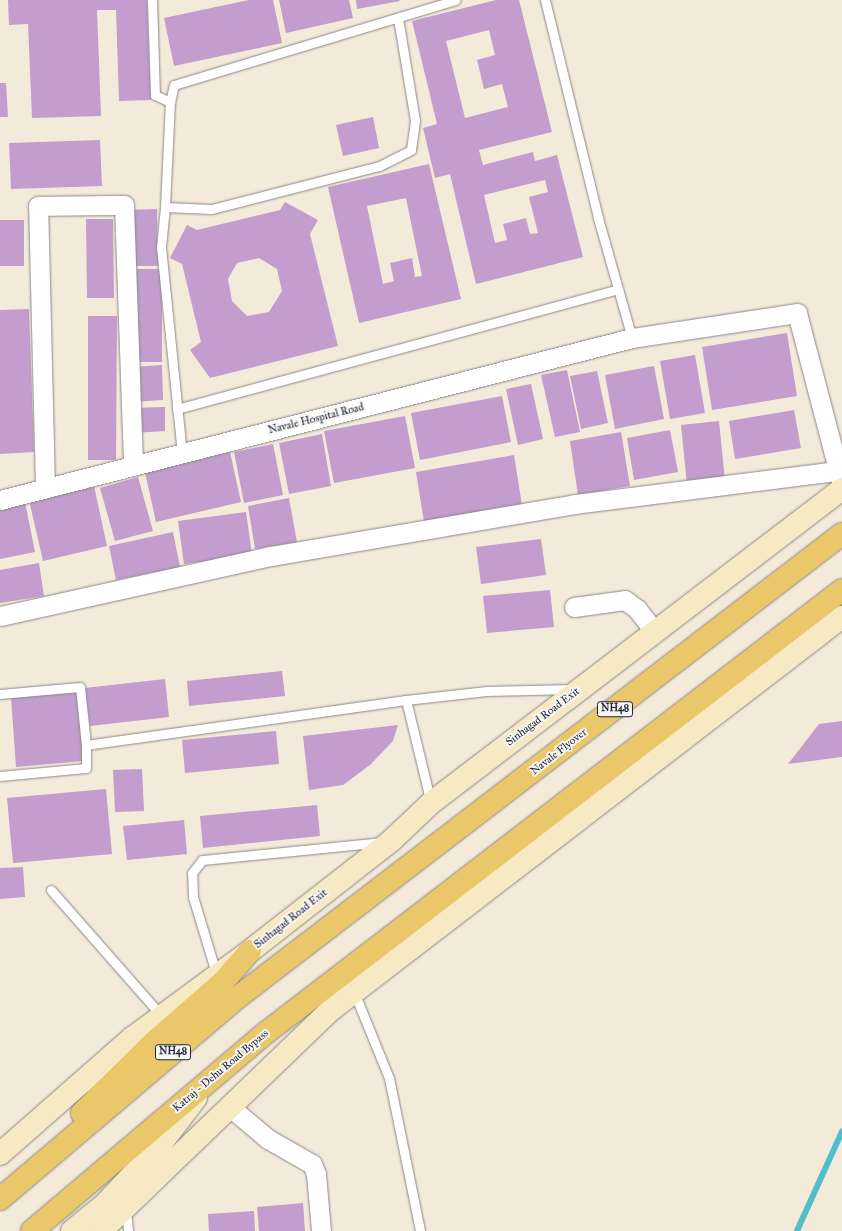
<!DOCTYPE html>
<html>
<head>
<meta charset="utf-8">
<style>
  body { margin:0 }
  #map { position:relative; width:842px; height:1231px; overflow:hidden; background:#f3ead9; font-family:"IM FELL Great Primer",serif }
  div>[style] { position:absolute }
  .stream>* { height:5.5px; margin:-2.75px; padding:0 2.75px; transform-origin:2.75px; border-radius:2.75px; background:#51bfc9 }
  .building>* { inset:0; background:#c29dcd }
  .roads { filter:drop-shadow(0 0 1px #8a868a) drop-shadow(0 0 1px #8a868a) }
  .lane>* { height:9px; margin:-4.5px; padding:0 4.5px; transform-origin:4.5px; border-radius:4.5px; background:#fff }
  .street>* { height:19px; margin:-9.5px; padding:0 9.5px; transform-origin:9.5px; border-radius:9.5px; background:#fff }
  .secondary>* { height:22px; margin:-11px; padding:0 11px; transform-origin:11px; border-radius:11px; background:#f7e9c3 }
  .highway>* { height:22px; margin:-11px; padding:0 11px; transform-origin:11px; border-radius:11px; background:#eac769 }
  span { translate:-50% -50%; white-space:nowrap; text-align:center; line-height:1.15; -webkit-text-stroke:4px #f6f6f2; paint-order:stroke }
  .shield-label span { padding:1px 3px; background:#f6f6f2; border:1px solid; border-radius:3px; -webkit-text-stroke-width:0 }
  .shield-label { font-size:10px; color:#22223b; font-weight:700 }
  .street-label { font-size:11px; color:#22223b }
</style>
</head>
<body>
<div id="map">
  <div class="stream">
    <i style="left:797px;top:1231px;width:109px;rotate:-65.6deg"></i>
  </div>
  <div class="building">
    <i style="clip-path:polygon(8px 0,147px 0,151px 100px,119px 101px,116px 10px,97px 10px,101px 116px,32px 118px,28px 24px,9px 25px)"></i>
    <i style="clip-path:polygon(249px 0,273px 0,282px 43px,174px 66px,164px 18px)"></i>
    <i style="clip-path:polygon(279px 0,349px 0,353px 18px,286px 33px)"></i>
    <i style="clip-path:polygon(356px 0,399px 0,400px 1px,357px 9px)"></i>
    <i style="clip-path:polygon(evenodd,496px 0,519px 0,552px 132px,479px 150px,483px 165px,533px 152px,535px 161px,557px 155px,583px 257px,476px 284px,450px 174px,435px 178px,423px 128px,437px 124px,412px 21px,496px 0,489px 30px,495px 55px,477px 60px,484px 89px,502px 84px,508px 107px,465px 118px,446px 41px,489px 30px,496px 0,545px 180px,548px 192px,529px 197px,538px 233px,530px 234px,526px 218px,503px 224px,507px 240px,495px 243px,484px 195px,545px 180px)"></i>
    <i style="clip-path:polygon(0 83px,6px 83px,8px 117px,0 117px)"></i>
    <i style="clip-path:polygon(373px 117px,379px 148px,343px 156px,336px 125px)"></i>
    <i style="clip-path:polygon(100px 140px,102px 186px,11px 189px,9px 143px)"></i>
    <i style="clip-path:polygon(evenodd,429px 164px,461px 299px,359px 323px,328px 187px,429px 164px,406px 198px,422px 276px,415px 277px,412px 258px,390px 263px,394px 281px,383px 284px,367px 206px,406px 198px)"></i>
    <i style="clip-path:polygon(evenodd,285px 202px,318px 220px,310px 234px,338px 346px,210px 378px,190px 350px,201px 342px,182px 264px,170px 258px,187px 225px,197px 230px,280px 210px,285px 202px,259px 258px,277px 269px,282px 291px,269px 312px,247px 316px,232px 301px,228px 279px,237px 263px,259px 258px)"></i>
    <i style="clip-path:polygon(157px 209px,158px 266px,128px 266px,127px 210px)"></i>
    <i style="clip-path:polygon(86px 219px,113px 219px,114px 298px,87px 298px)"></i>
    <i style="clip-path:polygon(0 220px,24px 220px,24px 266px,0 266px)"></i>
    <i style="clip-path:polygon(132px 269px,162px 269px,162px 362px,132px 362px)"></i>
    <i style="clip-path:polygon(29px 309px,34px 452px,0 454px,0 310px)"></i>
    <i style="clip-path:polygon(88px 316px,117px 316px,116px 460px,88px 460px)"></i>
    <i style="clip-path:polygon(787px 333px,797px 396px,712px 410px,702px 347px)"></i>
    <i style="clip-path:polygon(695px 355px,705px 413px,670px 419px,660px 361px)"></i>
    <i style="clip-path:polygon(162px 365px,163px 400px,134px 402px,132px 367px)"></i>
    <i style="clip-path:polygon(654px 366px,664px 419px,615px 429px,605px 375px)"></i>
    <i style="clip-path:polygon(567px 370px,580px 432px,555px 437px,541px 375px)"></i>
    <i style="clip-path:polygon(597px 371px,608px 423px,581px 429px,570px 376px)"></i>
    <i style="clip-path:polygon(531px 384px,543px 439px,518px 445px,506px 389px)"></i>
    <i style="clip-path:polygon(502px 396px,511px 442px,420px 460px,411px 413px)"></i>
    <i style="clip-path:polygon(165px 407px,165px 431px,133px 433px,132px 408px)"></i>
    <i style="clip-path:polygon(794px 410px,801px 448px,735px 459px,729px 421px)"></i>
    <i style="clip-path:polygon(405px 416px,415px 468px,334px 483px,324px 431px)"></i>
    <i style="clip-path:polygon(719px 421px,725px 481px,687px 485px,681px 425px)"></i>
    <i style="clip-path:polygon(670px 430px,678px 472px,634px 480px,627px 438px)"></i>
    <i style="clip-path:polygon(621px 432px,630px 486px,578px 495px,570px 441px)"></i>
    <i style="clip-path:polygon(322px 434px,331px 486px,289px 494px,279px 443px)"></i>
    <i style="clip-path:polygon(273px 444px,283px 495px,244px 503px,234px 452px)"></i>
    <i style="clip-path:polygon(230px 452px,241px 502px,156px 522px,145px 472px)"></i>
    <i style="clip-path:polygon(514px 455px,523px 511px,425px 528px,416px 472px)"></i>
    <i style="clip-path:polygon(138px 477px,153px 531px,115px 541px,100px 488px)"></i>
    <i style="clip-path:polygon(94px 486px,107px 546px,43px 561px,29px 500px)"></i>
    <i style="clip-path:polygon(289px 498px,297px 542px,255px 549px,248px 506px)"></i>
    <i style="clip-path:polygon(25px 502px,35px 552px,0 559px,0 507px)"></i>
    <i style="clip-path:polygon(246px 512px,252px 555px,184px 564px,178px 521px)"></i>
    <i style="clip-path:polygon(173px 532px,180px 567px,116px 580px,109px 546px)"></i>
    <i style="clip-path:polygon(541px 539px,546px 575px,481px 584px,476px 547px)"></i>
    <i style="clip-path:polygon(39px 563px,44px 596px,0 603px,0 570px)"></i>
    <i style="clip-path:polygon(550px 590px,554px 627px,487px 633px,483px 596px)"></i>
    <i style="clip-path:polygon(282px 671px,285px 696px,189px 706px,187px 681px)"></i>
    <i style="clip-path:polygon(165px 679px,169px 717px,90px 726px,85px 688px)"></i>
    <i style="clip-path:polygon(77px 692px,83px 761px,16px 767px,11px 697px)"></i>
    <i style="clip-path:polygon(842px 721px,842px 757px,788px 764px,819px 724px)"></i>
    <i style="clip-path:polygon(398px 725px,393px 741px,370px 765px,343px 785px,309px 790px,303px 736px)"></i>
    <i style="clip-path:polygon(276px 731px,279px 764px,185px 773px,182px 740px)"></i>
    <i style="clip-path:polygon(142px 769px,144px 811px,115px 812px,113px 770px)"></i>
    <i style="clip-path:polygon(106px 789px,112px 854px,13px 863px,7px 798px)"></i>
    <i style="clip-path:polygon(317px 805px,320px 836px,203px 848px,200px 816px)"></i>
    <i style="clip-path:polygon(184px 820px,187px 854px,127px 860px,123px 826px)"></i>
    <i style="clip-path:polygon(23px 867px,25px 897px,0 899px,0 868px)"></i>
    <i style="clip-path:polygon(303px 1203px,305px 1231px,259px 1231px,257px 1207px)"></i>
    <i style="clip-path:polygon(254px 1211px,255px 1231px,209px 1231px,208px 1214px)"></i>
  </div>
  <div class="roads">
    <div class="lane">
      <i style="left:152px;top:0;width:95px;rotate:88.2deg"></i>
      <i style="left:155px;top:95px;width:17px;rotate:25deg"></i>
      <i style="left:545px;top:0;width:224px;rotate:76.3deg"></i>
      <i style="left:598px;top:218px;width:125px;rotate:74.2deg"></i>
      <i style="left:398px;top:18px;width:104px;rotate:80.6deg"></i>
      <i style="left:415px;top:121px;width:29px;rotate:98deg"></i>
      <i style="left:411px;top:150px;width:36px;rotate:153deg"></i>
      <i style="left:379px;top:166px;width:173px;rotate:165.6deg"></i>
      <i style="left:211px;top:209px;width:46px;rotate:-177.5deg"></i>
      <i style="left:165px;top:207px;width:105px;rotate:-87.3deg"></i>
      <i style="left:170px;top:102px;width:17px;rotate:-77deg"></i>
      <i style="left:174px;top:85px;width:294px;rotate:-16.8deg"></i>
      <i style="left:165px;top:207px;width:40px;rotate:95.7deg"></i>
      <i style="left:161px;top:247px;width:207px;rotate:84.2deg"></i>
      <i style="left:177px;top:409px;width:457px;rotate:-15.2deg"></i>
      <i style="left:0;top:694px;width:80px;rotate:-5deg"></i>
      <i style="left:80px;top:687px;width:58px;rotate:84.1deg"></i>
      <i style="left:406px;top:700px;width:106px;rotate:76.4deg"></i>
      <i style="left:0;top:776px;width:86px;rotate:-5.3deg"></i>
      <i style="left:86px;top:768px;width:23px;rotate:-90deg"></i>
      <i style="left:86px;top:745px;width:323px;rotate:-8deg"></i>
      <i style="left:406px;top:700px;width:81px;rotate:-6.4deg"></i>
      <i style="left:486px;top:691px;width:88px;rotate:-1.3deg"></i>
      <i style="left:51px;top:890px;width:167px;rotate:48.7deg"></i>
      <i style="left:216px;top:973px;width:79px;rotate:-106.8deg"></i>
      <i style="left:193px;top:897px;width:24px;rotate:-92deg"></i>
      <i style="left:192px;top:873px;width:16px;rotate:-52deg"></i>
      <i style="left:202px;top:860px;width:180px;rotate:-5.7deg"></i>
      <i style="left:354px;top:992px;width:93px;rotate:67.9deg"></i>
      <i style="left:389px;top:1078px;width:156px;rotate:78.5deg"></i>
      <i style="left:126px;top:1211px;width:20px;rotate:84deg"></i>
    </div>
    <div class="street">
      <i style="left:45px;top:488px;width:282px;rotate:-91.4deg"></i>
      <i style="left:38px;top:206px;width:86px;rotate:-0.7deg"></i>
      <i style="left:124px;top:205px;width:261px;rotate:88deg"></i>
      <i style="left:0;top:500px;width:652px;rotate:-14.38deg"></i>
      <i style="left:632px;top:338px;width:167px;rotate:-8.6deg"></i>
      <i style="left:797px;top:313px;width:178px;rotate:75.3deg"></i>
      <i style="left:574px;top:607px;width:51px;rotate:-7.8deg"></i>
      <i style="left:625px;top:600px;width:15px;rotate:37deg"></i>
      <i style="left:637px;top:609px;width:29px;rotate:52deg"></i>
      <i style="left:0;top:616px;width:278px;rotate:-12.5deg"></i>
      <i style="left:271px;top:556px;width:308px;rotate:-9.7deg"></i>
      <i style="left:575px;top:504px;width:265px;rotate:-7.2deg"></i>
      <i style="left:230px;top:1107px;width:50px;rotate:40.1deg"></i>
      <i style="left:268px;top:1139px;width:51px;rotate:29.6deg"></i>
      <i style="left:312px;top:1164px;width:11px;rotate:68deg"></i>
      <i style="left:316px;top:1174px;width:57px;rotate:85deg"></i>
    </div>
    <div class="secondary">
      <i style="left:0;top:1154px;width:176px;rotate:-41.3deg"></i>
      <i style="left:132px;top:1038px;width:147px;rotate:-36.4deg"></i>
      <i style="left:250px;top:951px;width:179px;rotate:-38deg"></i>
      <i style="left:391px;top:841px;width:55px;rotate:-43.5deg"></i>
      <i style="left:431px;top:803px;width:517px;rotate:-37.38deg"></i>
      <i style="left:72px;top:1231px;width:40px;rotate:-39deg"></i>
      <i style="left:103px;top:1206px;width:79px;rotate:-46.5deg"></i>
      <i style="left:157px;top:1149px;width:64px;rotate:-52.6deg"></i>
      <i style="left:101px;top:1231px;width:320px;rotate:-43.9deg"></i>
      <i style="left:332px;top:1009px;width:643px;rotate:-37.55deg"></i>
    </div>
    <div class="highway">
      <i style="left:82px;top:1113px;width:100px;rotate:-44.6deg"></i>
      <i style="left:153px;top:1043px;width:93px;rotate:-41.1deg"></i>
      <i style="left:223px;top:982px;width:41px;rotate:-48.9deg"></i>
      <i style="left:0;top:1199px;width:312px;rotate:-40.3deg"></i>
      <i style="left:238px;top:997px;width:761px;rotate:-37.47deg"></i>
      <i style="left:32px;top:1231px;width:308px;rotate:-40.3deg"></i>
      <i style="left:267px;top:1032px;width:725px;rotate:-37.55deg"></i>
    </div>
  </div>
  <div class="shield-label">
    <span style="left:615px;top:709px">NH48</span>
    <span style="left:173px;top:1052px">NH48</span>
  </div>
  <div class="street-label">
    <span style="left:316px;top:419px;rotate:-14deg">Navale Hospital Road</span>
    <span style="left:543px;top:717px;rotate:-37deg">Sinhagad Road Exit</span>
    <span style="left:559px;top:752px;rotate:-38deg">Navale Flyover</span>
    <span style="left:291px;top:919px;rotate:-38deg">Sinhagad Road Exit</span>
    <span style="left:221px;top:1071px;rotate:-40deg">Katraj - Dehu Road Bypass</span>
  </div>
</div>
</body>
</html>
